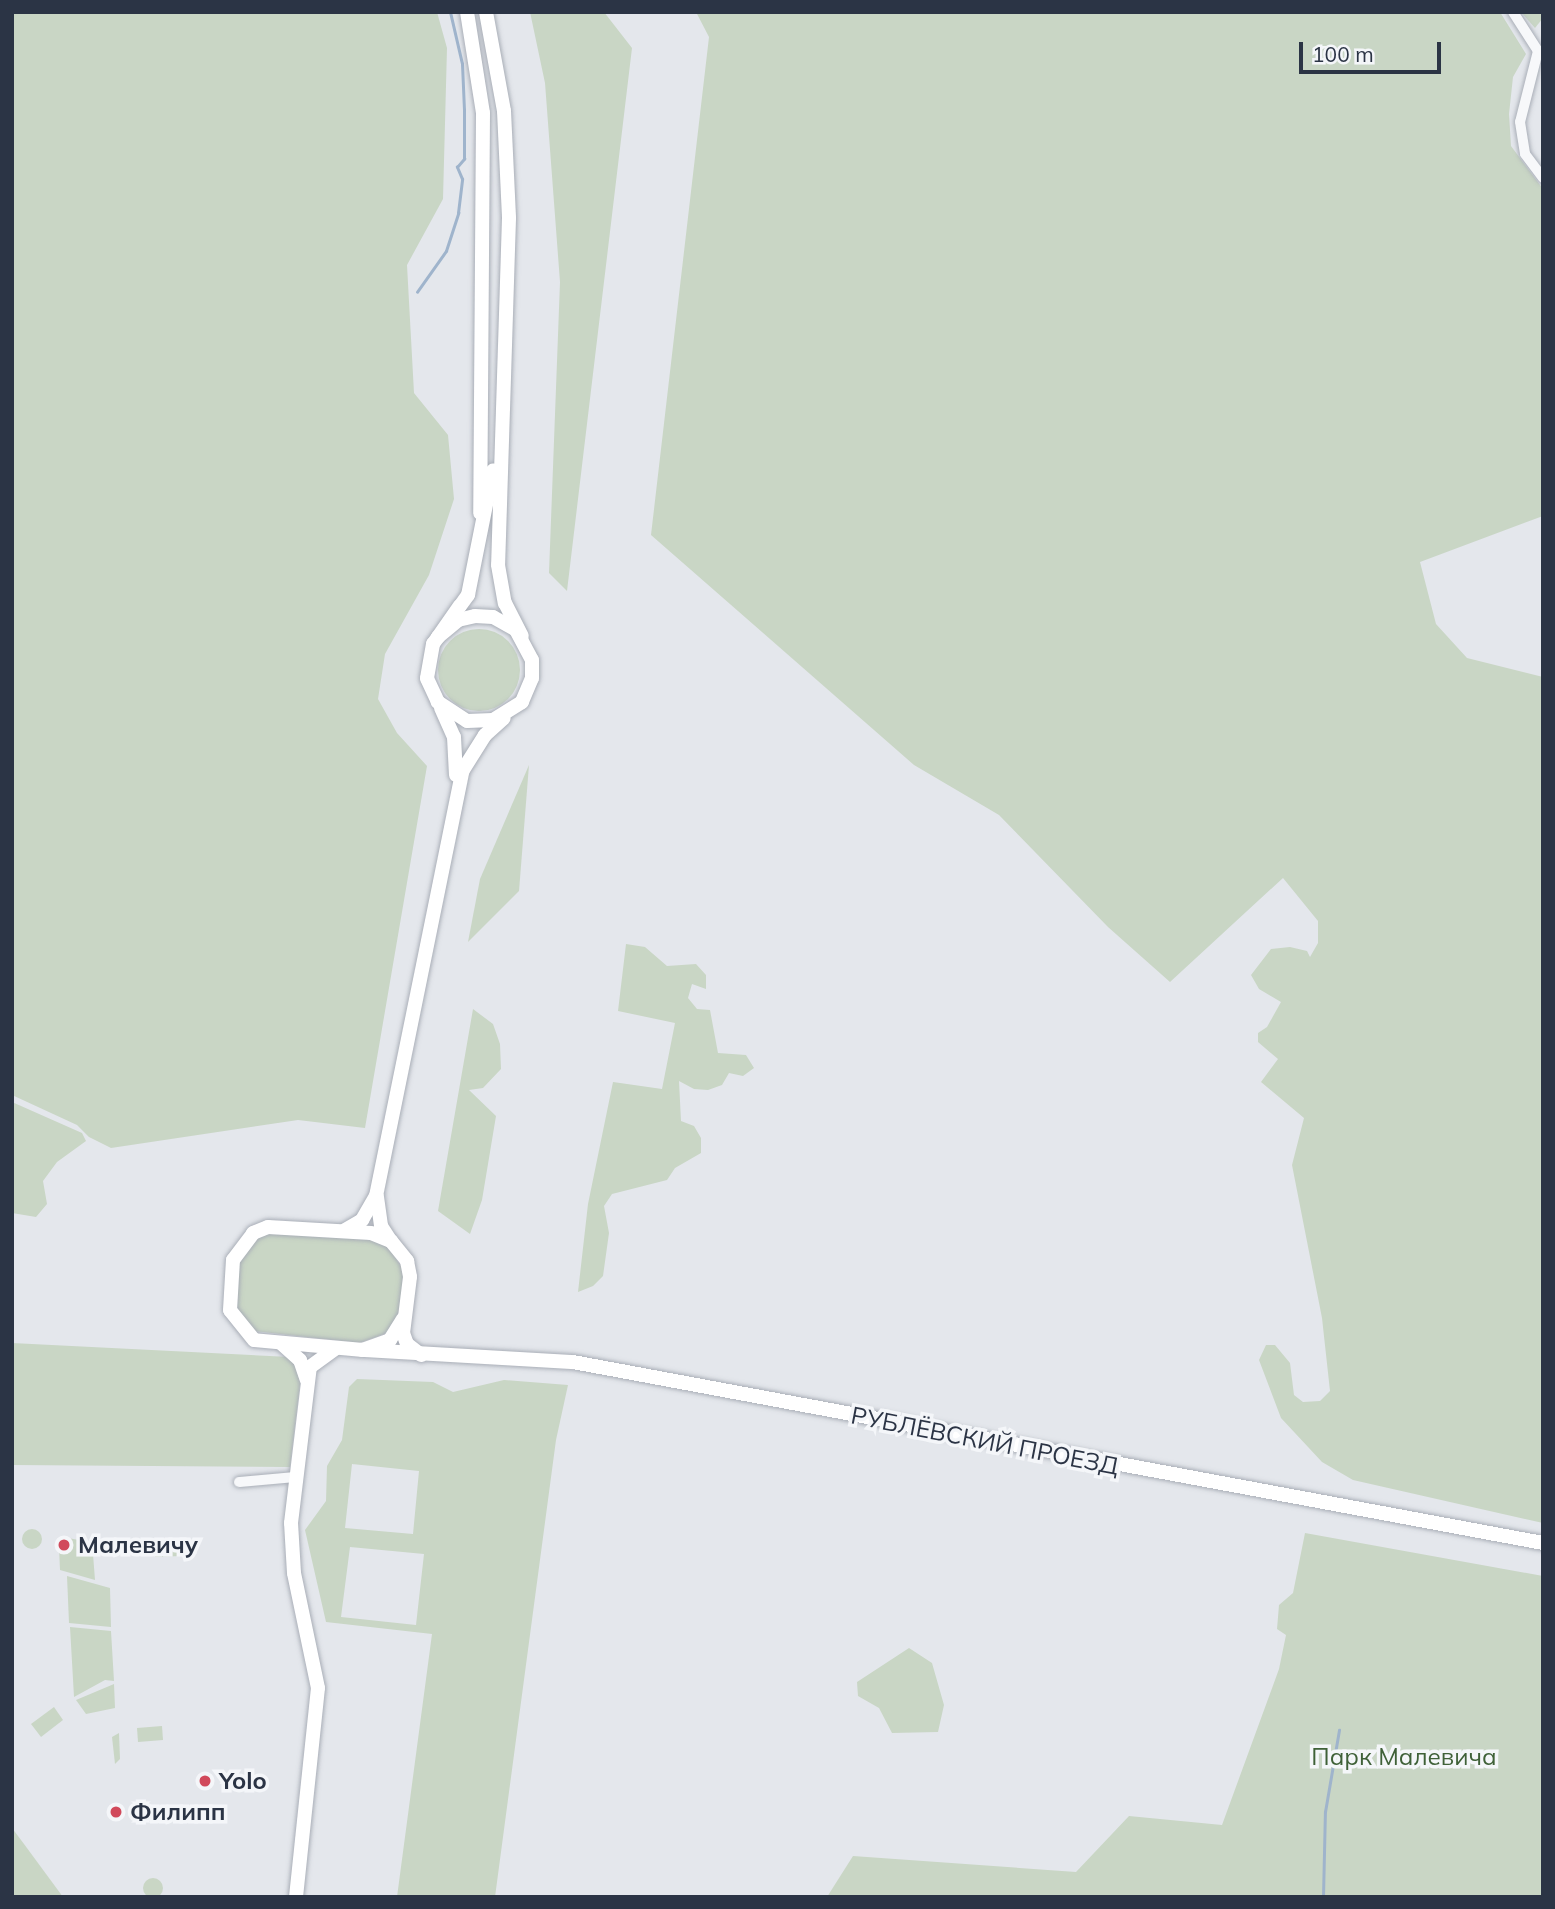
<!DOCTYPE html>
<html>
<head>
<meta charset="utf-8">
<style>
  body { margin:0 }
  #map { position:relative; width:1555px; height:1909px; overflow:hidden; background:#e4e7ec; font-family:Mulish,sans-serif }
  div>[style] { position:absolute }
  .green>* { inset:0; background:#c9d6c5 }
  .round { border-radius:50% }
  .stream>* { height:2.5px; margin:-1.25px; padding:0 1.25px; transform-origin:1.25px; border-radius:1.25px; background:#9fb4cc }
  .roads { filter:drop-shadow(0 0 2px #a9aeb7) drop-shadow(0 0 2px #a9aeb7) }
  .street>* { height:10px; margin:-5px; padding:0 5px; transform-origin:5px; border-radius:5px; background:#f7f8fa }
  .secondary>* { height:14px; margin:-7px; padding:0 7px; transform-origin:7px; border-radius:7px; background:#fff }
  .dots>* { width:19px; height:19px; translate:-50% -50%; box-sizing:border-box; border:4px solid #f4f6f9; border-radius:50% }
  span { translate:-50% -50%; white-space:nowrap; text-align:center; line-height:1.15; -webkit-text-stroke:7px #f4f6f9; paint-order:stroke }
  .street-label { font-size:24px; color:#2b3445 }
  .poi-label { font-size:24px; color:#2b3445; font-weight:700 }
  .left { translate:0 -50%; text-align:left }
  .park-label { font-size:24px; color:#3f6138 }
  .frame { position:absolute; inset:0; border:14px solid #2b3445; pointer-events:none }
  .scale { position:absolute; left:1299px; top:42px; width:142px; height:32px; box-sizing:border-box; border:4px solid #2b3445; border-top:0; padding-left:9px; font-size:21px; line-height:24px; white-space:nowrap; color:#2b3445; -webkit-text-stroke:5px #f4f6f9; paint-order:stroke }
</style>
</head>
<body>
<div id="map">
  <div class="green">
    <i style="clip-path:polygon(12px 12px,437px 12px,447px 48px,443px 199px,407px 265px,414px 393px,448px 435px,454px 499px,429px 575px,385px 654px,378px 699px,397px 733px,427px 766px,365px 1128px,298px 1120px,111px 1148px,89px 1137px,77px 1125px,12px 1095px)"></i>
    <i style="clip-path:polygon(530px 12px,604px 12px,632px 48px,567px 591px,549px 573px,560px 282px,545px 83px)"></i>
    <i style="clip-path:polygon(696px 12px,1500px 12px,1526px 54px,1513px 77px,1509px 114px,1511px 146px,1543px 189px,1543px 516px,1420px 562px,1436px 624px,1467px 658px,1543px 677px,1543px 1523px,1353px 1480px,1322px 1462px,1281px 1418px,1259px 1360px,1266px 1345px,1275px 1345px,1290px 1363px,1294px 1395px,1303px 1402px,1320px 1401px,1330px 1391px,1322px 1318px,1292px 1165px,1304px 1118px,1261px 1082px,1278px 1059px,1258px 1042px,1258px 1033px,1267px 1027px,1281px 1002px,1259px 989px,1251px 975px,1271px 949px,1290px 947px,1307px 951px,1310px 957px,1318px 943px,1318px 921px,1283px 878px,1170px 982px,1108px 927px,999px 815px,914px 765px,651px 535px,709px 37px)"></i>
    <i style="clip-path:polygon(1521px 12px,1543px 12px,1543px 18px,1535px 28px)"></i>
    <i class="round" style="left:438px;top:629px;width:82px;height:82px"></i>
    <i style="clip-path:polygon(529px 765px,519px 891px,468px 942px,480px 879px)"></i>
    <i style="clip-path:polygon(626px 944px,645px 947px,667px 966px,696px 964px,706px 975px,706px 989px,692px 984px,688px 998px,697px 1009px,710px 1010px,718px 1053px,746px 1055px,754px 1068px,743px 1076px,729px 1073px,722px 1085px,708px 1090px,694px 1089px,679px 1081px,681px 1121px,694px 1126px,701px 1138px,701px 1153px,675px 1168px,667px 1180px,612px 1194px,604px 1206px,609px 1233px,603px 1276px,593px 1286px,578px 1292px,588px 1204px,613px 1082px,662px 1089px,675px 1023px,618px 1011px)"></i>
    <i style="clip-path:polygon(473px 1009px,493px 1024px,500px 1044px,501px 1069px,483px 1088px,469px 1090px,496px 1116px,482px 1200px,470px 1234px,438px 1211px)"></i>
    <i style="clip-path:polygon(12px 1102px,82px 1133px,86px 1141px,57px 1162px,43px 1181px,47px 1204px,36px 1217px,12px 1213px)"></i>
    <i style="clip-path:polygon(271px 1232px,370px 1237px,389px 1248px,404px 1271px,401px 1310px,387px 1333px,359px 1343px,254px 1331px,237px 1309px,238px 1265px,255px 1239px)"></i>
    <i style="clip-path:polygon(12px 1343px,290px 1357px,301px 1377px,290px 1467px,12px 1465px)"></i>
    <i style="clip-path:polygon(evenodd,357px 1379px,433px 1382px,453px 1392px,504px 1380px,568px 1385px,556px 1440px,495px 1897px,397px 1897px,432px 1634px,326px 1622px,305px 1530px,326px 1501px,327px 1466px,342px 1440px,349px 1387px,357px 1379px,352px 1464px,419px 1471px,413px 1534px,345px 1528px,352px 1464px,357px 1379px,350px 1547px,424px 1554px,416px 1625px,341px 1617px,350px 1547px)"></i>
    <i class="round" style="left:22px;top:1529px;width:20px;height:20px"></i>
    <i style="clip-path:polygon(1305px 1533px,1543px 1576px,1543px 1897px,827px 1897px,853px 1856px,1076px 1872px,1129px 1816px,1222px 1825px,1279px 1669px,1286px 1635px,1277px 1629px,1279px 1605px,1293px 1593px)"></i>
    <i style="clip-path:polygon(68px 1538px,84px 1541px,84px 1556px,93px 1554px,95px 1580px,60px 1570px,59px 1547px,70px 1550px)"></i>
    <i style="clip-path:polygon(180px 1539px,181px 1556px,155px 1557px,154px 1540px)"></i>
    <i style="clip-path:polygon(67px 1576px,110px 1588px,111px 1627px,69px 1623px)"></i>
    <i style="clip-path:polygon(70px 1627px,111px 1631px,114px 1681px,105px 1680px,74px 1697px)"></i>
    <i style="clip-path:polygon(909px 1648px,932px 1663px,944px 1705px,938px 1732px,892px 1733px,879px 1708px,858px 1696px,857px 1682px)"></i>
    <i style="clip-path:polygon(114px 1684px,115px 1708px,86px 1714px,76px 1700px)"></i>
    <i style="clip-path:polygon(54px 1707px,63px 1720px,41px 1737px,31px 1724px)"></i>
    <i style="clip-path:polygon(162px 1726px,163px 1740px,138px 1742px,137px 1728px)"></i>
    <i style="clip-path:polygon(119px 1733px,120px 1759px,115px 1764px,112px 1737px)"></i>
    <i style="clip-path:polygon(12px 1828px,24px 1844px,63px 1897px,12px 1897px)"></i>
    <i class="round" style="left:143px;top:1878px;width:20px;height:20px"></i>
  </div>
  <div class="stream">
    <i style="left:417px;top:292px;width:50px;rotate:-54.7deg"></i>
    <i style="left:446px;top:251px;width:40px;rotate:-72deg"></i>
    <i style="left:458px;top:213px;width:34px;rotate:-83deg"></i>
    <i style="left:462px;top:179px;width:13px;rotate:-113deg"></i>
    <i style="left:457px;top:167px;width:11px;rotate:-49deg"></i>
    <i style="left:464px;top:159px;width:49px;rotate:-90deg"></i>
    <i style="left:464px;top:110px;width:46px;rotate:-92.5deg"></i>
    <i style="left:462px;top:64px;width:53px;rotate:-103deg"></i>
    <i style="left:1323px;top:1897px;width:85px;rotate:-88.7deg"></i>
    <i style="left:1325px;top:1812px;width:83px;rotate:-80.3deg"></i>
  </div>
  <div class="roads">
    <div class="street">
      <i style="left:1513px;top:12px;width:46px;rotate:57.3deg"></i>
      <i style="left:1538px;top:51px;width:73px;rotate:104.2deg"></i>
      <i style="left:1520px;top:122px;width:32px;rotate:81deg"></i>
      <i style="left:1525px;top:154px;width:30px;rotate:53deg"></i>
      <i style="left:239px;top:1482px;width:57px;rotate:-5deg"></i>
    </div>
    <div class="secondary">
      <i style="left:467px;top:12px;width:102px;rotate:81deg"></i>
      <i style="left:483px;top:113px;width:400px;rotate:90.4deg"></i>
      <i style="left:486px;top:12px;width:101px;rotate:79.7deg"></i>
      <i style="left:504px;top:111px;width:107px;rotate:87.3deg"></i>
      <i style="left:509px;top:218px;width:347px;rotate:91.8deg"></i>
      <i style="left:498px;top:565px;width:39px;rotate:80deg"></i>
      <i style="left:505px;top:603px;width:37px;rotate:63deg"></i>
      <i style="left:438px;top:637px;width:26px;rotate:-40deg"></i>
      <i style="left:458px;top:620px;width:17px;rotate:-13deg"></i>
      <i style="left:475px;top:616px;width:18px;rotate:3deg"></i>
      <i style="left:493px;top:617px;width:26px;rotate:29deg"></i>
      <i style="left:516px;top:630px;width:34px;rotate:62deg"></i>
      <i style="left:532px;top:660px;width:18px;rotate:90deg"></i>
      <i style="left:532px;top:678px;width:26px;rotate:113deg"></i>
      <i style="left:522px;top:702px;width:34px;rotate:148deg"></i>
      <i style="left:493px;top:720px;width:26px;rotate:178deg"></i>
      <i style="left:467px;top:721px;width:35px;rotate:-147deg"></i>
      <i style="left:438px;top:702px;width:26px;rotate:-115deg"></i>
      <i style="left:427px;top:678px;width:35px;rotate:-80deg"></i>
      <i style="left:433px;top:644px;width:9px;rotate:-54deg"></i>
      <i style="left:438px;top:637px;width:38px;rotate:-55deg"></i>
      <i style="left:460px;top:606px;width:14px;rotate:-54deg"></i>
      <i style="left:468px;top:595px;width:127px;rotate:-78.7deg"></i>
      <i style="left:441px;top:708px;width:32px;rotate:66deg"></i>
      <i style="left:454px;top:737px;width:38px;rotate:87deg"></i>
      <i style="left:377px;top:1197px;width:29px;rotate:82deg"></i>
      <i style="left:381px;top:1226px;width:17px;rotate:57deg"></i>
      <i style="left:345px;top:1230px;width:20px;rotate:-30deg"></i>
      <i style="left:362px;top:1220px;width:28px;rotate:-60deg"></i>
      <i style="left:376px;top:1196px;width:435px;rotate:-78.5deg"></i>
      <i style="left:463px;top:770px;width:41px;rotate:-57.8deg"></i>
      <i style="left:485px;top:735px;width:25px;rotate:-42deg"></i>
      <i style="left:403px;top:1319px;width:25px;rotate:122deg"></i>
      <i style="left:390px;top:1340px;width:29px;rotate:160deg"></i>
      <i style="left:363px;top:1350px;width:109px;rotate:-174.8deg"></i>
      <i style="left:254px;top:1340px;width:38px;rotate:-129deg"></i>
      <i style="left:230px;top:1310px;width:50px;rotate:-86.6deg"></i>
      <i style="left:233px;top:1260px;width:34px;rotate:-53deg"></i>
      <i style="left:253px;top:1233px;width:16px;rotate:-22deg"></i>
      <i style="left:268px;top:1227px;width:103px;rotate:3.3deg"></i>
      <i style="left:371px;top:1233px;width:22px;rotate:22deg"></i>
      <i style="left:391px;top:1241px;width:26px;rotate:51deg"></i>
      <i style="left:407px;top:1261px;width:16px;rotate:79deg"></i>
      <i style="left:410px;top:1277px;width:56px;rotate:97.1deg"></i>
      <i style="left:403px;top:1333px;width:12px;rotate:70deg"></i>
      <i style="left:407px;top:1344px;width:18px;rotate:38deg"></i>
      <i style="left:282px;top:1344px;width:24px;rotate:42deg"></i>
      <i style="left:300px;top:1360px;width:21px;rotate:71deg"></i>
      <i style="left:363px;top:1350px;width:210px;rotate:3.3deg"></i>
      <i style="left:573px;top:1362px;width:987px;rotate:10.57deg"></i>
      <i style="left:296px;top:1897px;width:210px;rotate:-84deg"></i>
      <i style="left:318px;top:1688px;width:117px;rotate:-101.8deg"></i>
      <i style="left:294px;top:1573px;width:50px;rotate:-93.4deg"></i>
      <i style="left:291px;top:1523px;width:157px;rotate:-83.1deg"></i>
      <i style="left:310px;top:1367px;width:31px;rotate:-36deg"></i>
    </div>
  </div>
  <div class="dots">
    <i style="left:64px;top:1545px;background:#d1495b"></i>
    <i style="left:205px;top:1781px;background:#d1495b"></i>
    <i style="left:116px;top:1812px;background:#d1495b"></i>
  </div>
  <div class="street-label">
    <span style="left:985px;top:1441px;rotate:11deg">РУБЛЁВСКИЙ ПРОЕЗД</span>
  </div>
  <div class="poi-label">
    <span class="left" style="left:78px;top:1545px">Малевичу</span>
    <span class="left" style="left:219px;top:1781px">Yolo</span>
    <span class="left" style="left:130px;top:1812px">Филипп</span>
  </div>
  <div class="park-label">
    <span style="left:1404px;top:1757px">Парк Малевича</span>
  </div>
  <div class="frame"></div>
  <div class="scale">100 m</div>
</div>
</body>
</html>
